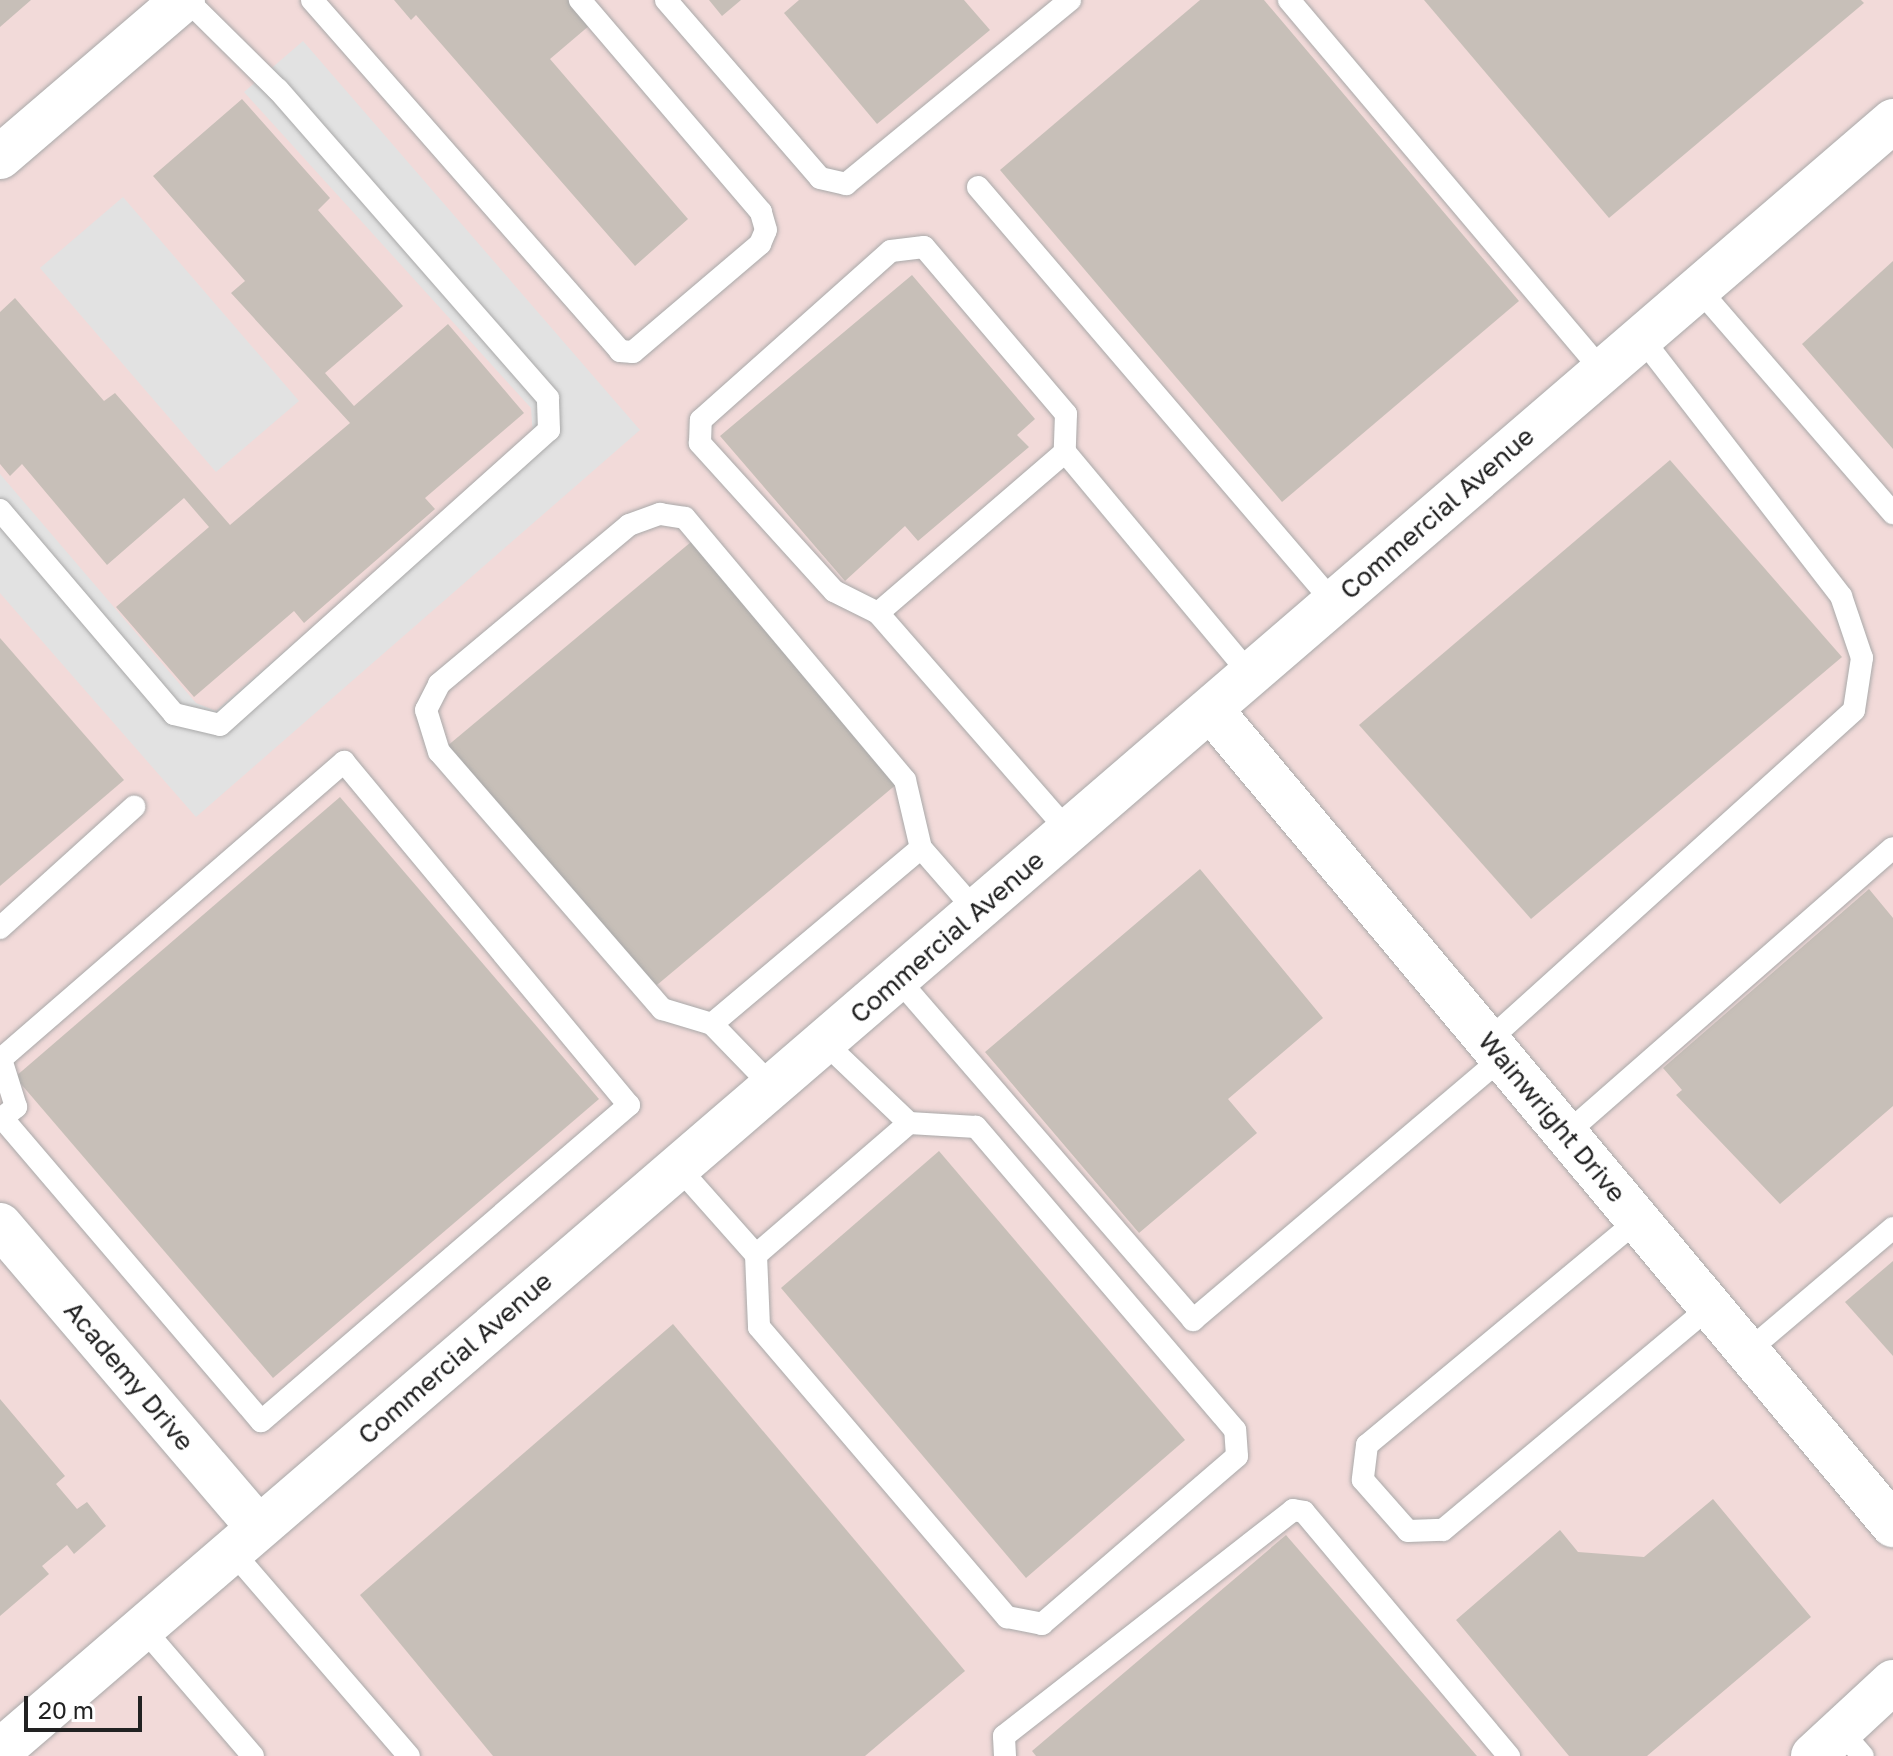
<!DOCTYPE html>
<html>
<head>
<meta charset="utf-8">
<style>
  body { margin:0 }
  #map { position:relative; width:1893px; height:1756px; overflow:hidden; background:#f2efe9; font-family:"Golos Text",sans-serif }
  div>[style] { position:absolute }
  .commercial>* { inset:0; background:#f2dad9 }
  .parking>* { inset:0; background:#e2e2e2 }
  .building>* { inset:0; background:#c7bfb8 }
  .roads { filter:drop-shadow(0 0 2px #a9a9a9) drop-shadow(0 0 2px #a9a9a9) }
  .service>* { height:22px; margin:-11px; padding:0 11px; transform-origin:11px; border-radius:11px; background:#fff }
  .minor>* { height:44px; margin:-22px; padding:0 22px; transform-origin:22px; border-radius:22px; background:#fff }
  span { translate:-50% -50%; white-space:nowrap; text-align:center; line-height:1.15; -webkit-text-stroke:6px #fff; paint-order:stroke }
  .street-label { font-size:26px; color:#222 }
  .scale { position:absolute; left:24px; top:1696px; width:118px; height:36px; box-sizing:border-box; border:4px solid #222; border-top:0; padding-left:10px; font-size:24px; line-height:28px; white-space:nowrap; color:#222; -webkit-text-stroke:6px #fff; paint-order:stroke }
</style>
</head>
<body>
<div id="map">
  <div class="commercial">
    <i style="clip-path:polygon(0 0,1893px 0,1893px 1756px,0 1756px)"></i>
  </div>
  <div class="parking">
    <i style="clip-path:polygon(303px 41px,640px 430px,196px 817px,0 593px,0 474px,196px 703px,216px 711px,533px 436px,531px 408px,244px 92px)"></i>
    <i style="clip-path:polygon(123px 197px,299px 401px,216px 472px,40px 268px)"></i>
  </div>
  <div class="building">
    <i style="clip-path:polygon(0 0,31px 0,0 27px)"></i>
    <i style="clip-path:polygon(394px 0,568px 0,590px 25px,550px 59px,688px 219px,635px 266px,416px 15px,411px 20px)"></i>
    <i style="clip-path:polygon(709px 0,741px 0,722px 16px)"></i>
    <i style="clip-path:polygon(799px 0,964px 0,990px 30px,877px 124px,784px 13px)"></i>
    <i style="clip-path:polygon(1200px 0,1264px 0,1519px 301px,1282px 502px,1000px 170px)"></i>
    <i style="clip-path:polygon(1424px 0,1861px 0,1864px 3px,1609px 218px)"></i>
    <i style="clip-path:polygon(242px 99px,330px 198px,318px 210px,403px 306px,325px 373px,354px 406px,448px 324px,524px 413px,425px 498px,435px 509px,304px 623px,294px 611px,194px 697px,116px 607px,209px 527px,184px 498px,107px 565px,22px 464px,10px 476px,0 464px,0 312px,15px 298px,104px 401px,115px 393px,230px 525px,350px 423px,231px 293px,245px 281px,153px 176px)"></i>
    <i style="clip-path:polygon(1893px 261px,1893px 449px,1802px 344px)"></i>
    <i style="clip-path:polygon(912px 275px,1035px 419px,1017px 435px,1029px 447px,918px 541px,905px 526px,845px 581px,720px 436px)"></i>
    <i style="clip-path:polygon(1670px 460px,1842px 657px,1531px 919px,1359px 725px)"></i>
    <i style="clip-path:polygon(691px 542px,898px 783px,651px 990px,446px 747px)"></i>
    <i style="clip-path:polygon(0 638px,124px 780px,0 886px)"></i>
    <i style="clip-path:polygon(340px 797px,599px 1099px,273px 1378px,15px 1077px)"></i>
    <i style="clip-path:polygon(1200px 869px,1323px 1018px,1228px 1099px,1257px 1133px,1139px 1233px,985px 1052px)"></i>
    <i style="clip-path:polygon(1869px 889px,1893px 918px,1893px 1106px,1780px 1204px,1676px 1095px,1682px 1090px,1663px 1068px)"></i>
    <i style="clip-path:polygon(939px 1151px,1185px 1440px,1026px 1578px,781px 1288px)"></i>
    <i style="clip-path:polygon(1893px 1261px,1893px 1356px,1845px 1302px)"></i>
    <i style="clip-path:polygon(673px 1324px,965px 1671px,865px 1756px,493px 1756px,360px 1595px)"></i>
    <i style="clip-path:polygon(0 1399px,65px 1476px,56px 1484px,77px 1509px,87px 1502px,106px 1526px,74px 1554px,67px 1545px,42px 1566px,49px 1574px,0 1616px)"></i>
    <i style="clip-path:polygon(1713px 1499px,1811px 1617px,1647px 1756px,1569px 1756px,1456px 1620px,1560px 1530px,1578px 1552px,1644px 1557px)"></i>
    <i style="clip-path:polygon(1286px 1535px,1477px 1756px,1036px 1756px,1032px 1751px)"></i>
  </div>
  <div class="roads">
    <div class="service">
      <i style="left:312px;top:0;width:467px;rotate:48.7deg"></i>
      <i style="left:620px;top:351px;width:13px;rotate:4deg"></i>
      <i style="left:633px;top:352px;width:167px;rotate:-40.4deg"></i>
      <i style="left:760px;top:244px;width:15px;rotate:-67deg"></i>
      <i style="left:766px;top:230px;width:19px;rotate:-106deg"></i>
      <i style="left:761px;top:212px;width:279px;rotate:-130.5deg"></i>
      <i style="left:666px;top:0;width:235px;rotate:49.1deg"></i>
      <i style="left:820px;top:178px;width:27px;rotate:13deg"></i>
      <i style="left:846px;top:184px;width:290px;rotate:-39.4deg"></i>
      <i style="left:1289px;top:0;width:485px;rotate:49.8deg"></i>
      <i style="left:978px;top:187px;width:548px;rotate:49.44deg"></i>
      <i style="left:1698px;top:288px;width:298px;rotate:49.1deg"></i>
      <i style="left:0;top:510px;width:268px;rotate:49.5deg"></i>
      <i style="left:174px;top:714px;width:47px;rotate:13.4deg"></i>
      <i style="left:220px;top:725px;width:442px;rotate:-41.9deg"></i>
      <i style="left:549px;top:430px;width:32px;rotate:-92deg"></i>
      <i style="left:548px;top:398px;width:410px;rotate:-131.2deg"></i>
      <i style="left:278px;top:90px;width:128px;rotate:-135.3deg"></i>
      <i style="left:878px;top:613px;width:247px;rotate:-40.7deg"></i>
      <i style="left:1069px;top:832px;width:291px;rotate:-131.1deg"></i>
      <i style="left:878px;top:613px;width:49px;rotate:-153.4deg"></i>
      <i style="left:834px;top:591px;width:200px;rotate:-132.2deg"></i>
      <i style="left:700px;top:443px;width:23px;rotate:-88deg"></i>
      <i style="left:701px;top:420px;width:254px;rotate:-41.7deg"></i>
      <i style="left:891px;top:251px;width:33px;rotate:-7deg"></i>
      <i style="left:924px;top:247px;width:219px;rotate:49.6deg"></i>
      <i style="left:1066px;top:414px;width:38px;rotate:92deg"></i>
      <i style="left:1065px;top:452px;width:290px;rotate:50.2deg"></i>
      <i style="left:0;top:928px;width:181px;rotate:-42.1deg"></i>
      <i style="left:898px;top:979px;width:451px;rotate:49.1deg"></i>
      <i style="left:1193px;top:1320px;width:405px;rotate:-40.3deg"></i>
      <i style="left:712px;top:1024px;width:273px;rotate:-40.1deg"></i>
      <i style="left:1488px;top:1041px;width:493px;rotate:-42.1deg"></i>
      <i style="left:1854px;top:710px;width:53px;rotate:-81.3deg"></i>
      <i style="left:1862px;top:658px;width:65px;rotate:-108.7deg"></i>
      <i style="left:1841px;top:596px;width:327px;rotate:-127.7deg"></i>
      <i style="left:772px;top:1086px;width:86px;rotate:-134.1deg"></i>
      <i style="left:712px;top:1024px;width:52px;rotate:-163.3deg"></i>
      <i style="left:662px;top:1009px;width:340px;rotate:-130.9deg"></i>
      <i style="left:439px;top:752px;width:44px;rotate:-107.2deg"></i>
      <i style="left:426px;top:710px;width:29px;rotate:-63deg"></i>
      <i style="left:439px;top:684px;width:248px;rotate:-39.9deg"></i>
      <i style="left:629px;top:525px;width:33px;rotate:-20deg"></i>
      <i style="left:660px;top:514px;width:25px;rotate:9deg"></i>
      <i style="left:685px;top:518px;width:342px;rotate:50deg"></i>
      <i style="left:905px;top:780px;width:70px;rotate:76.8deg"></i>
      <i style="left:921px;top:848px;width:84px;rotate:48.9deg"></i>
      <i style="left:0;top:1120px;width:3px;rotate:-45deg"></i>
      <i style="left:2px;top:1118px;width:18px;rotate:-38deg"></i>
      <i style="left:16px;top:1107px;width:50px;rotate:-107.4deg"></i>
      <i style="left:1px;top:1059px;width:454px;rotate:-40.9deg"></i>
      <i style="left:344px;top:762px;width:446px;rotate:50.3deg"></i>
      <i style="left:629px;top:1105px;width:485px;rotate:139.3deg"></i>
      <i style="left:261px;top:1421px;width:399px;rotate:-130.5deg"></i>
      <i style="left:1566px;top:1134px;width:434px;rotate:-41.2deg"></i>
      <i style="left:678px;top:1167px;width:118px;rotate:48.4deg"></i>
      <i style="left:756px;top:1255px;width:72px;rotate:87.6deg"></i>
      <i style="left:759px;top:1327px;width:382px;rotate:49.5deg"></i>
      <i style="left:1007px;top:1617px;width:36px;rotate:11deg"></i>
      <i style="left:1042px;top:1624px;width:257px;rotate:-40.7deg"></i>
      <i style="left:1237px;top:1456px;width:26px;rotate:-94deg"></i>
      <i style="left:1235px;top:1430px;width:399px;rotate:-130.5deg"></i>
      <i style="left:976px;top:1127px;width:67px;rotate:-176.6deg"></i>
      <i style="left:909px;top:1123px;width:117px;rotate:-136.4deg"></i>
      <i style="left:1638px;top:1220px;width:352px;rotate:140.3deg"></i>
      <i style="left:1367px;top:1445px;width:35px;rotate:97deg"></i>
      <i style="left:1363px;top:1480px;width:68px;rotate:48.6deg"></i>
      <i style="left:1408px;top:1531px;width:35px;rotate:-2deg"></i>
      <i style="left:1443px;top:1530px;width:349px;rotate:-39.9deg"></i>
      <i style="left:756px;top:1255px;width:202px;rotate:-40.8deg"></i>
      <i style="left:1748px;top:1351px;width:190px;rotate:-40.3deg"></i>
      <i style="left:231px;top:1550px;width:272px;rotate:49.2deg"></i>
      <i style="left:142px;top:1627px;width:170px;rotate:49.3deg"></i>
      <i style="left:1841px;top:1731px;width:33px;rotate:49deg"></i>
      <i style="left:1005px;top:1756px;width:20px;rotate:-93deg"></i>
      <i style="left:1004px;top:1736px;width:367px;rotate:-38deg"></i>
      <i style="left:1293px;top:1510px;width:11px;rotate:10deg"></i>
      <i style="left:1304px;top:1512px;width:319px;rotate:50deg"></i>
    </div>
    <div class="minor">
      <i style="left:0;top:157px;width:241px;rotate:-40.6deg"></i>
      <i style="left:1211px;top:710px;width:1063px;rotate:50.08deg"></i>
      <i style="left:0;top:1225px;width:397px;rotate:49.5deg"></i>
      <i style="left:0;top:1751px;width:2498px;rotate:-40.73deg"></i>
      <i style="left:1813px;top:1756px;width:109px;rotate:-42.8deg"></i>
    </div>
  </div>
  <div class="street-label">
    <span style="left:1437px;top:513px;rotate:-41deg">Commercial Avenue</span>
    <span style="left:947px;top:937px;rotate:-41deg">Commercial Avenue</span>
    <span style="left:1552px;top:1117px;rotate:50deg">Wainwright Drive</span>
    <span style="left:455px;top:1358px;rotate:-41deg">Commercial Avenue</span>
    <span style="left:129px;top:1376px;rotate:50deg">Academy Drive</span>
  </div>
  <div class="scale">20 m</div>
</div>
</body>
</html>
